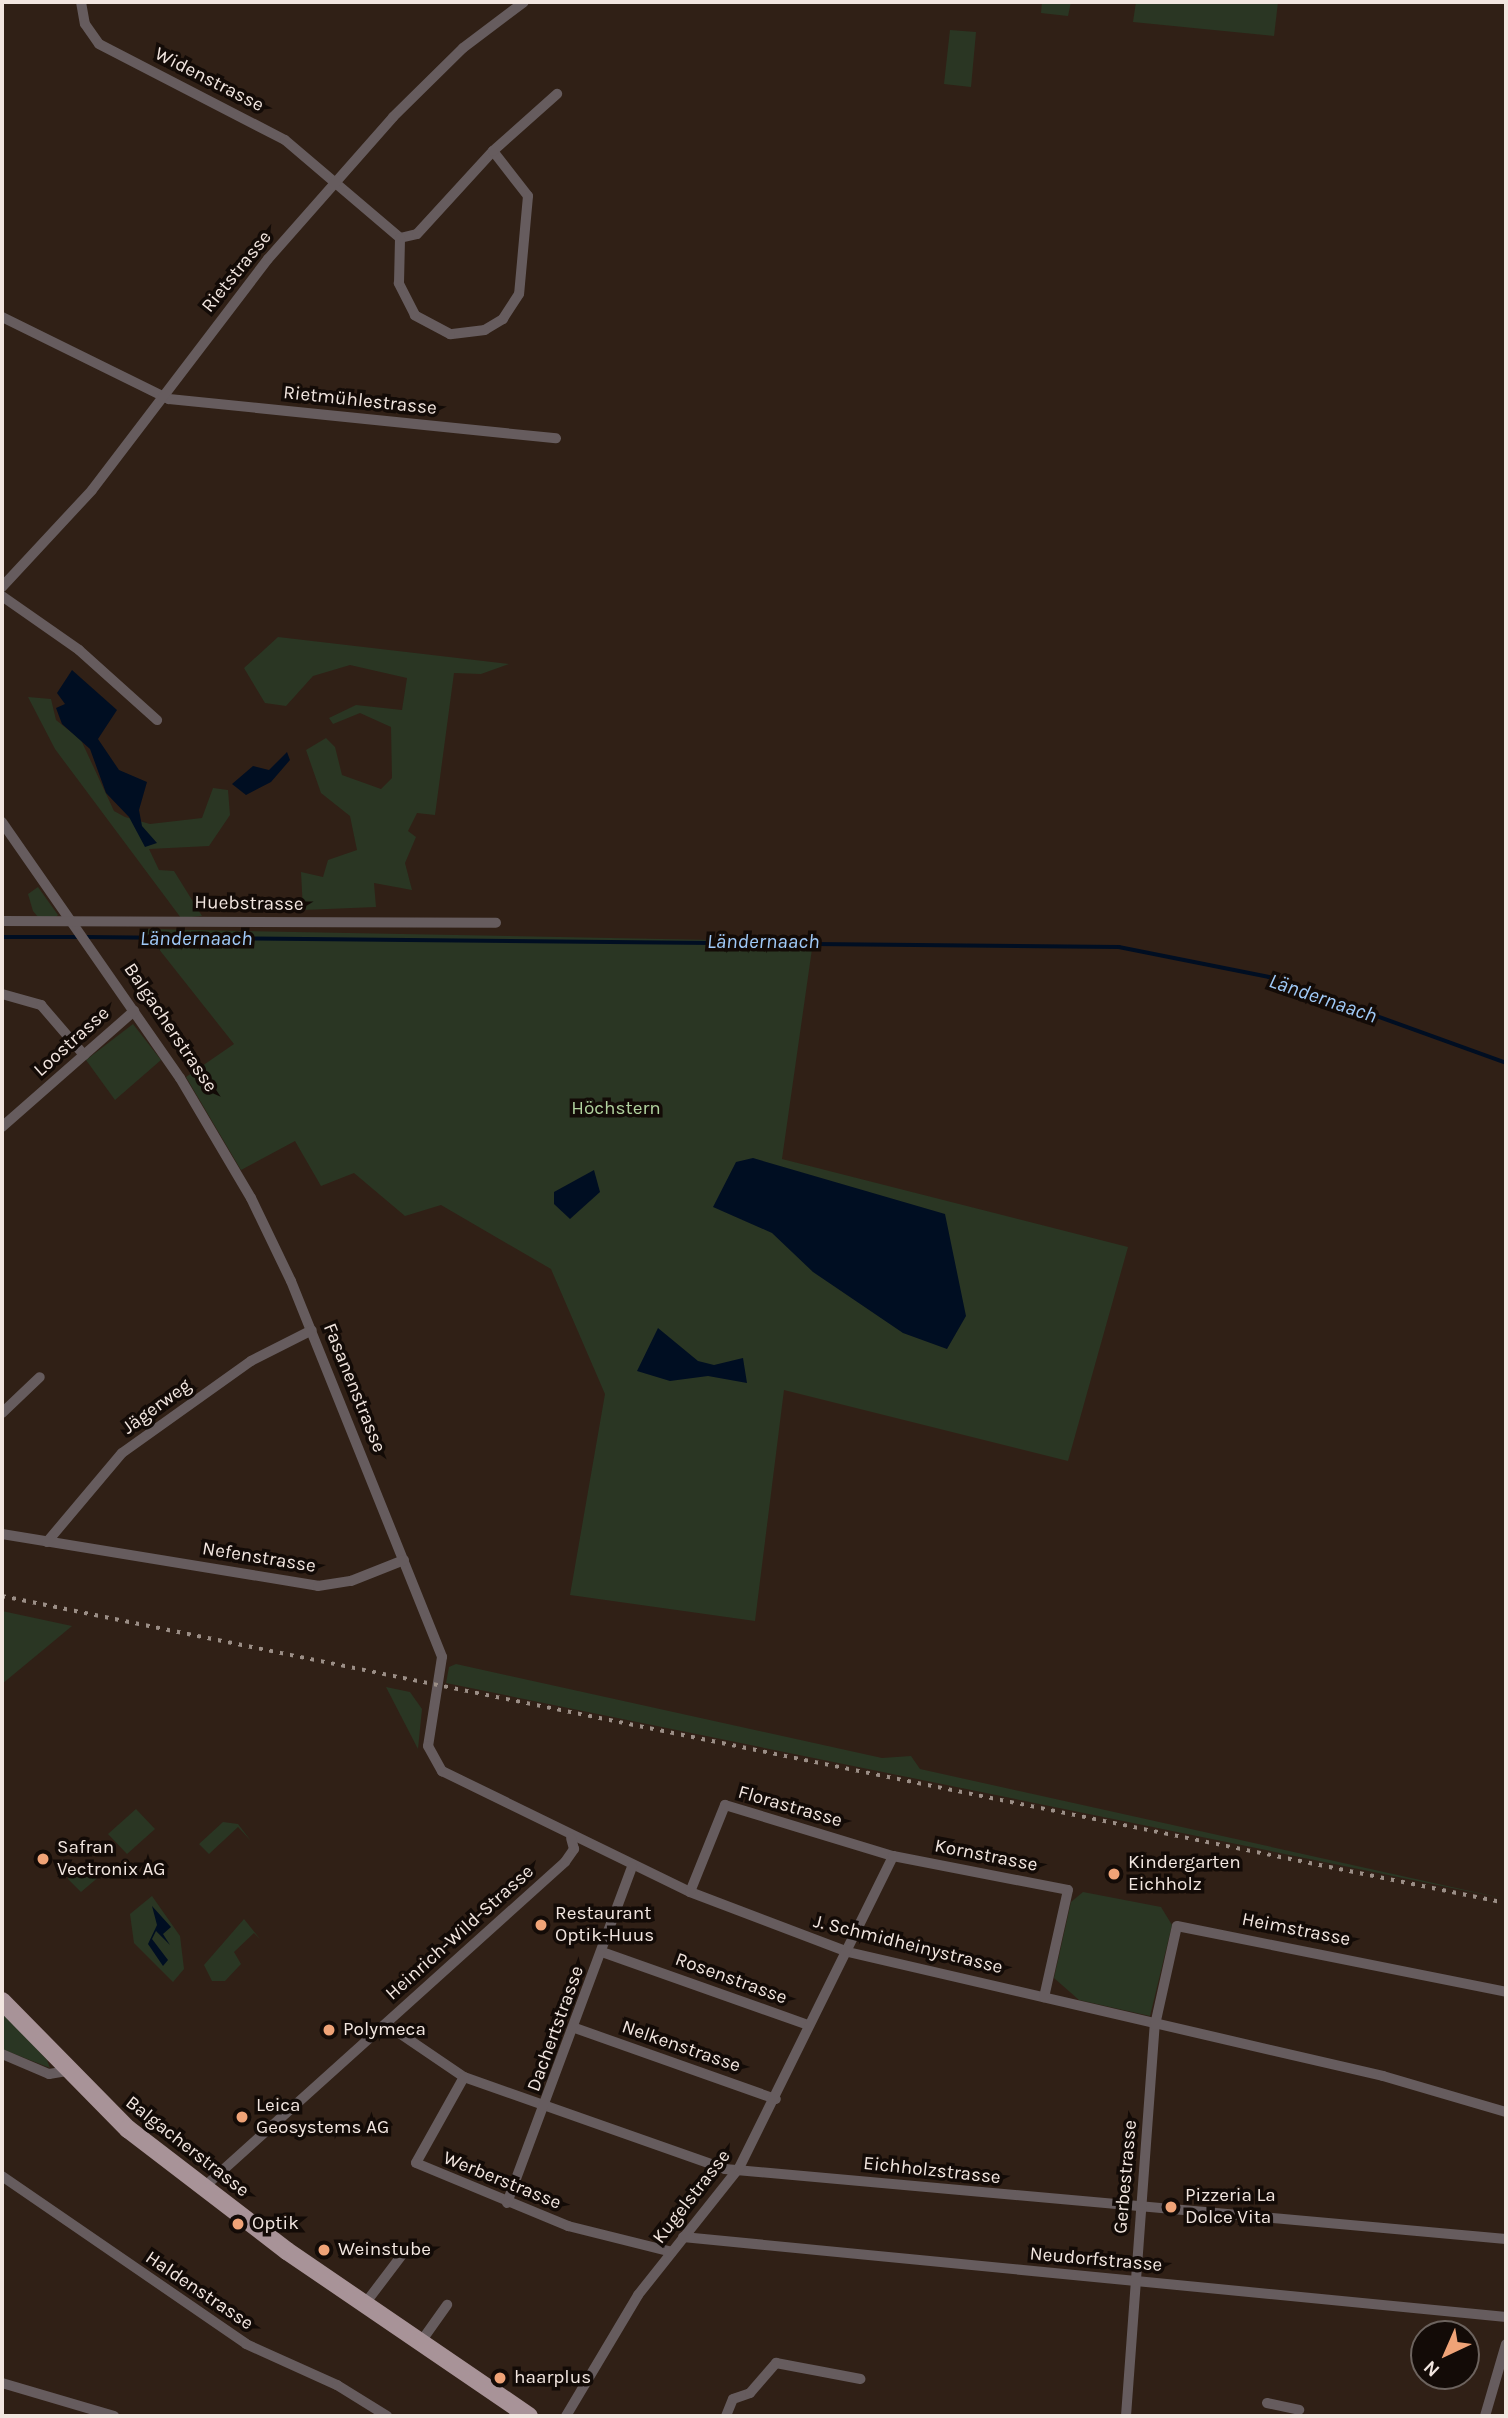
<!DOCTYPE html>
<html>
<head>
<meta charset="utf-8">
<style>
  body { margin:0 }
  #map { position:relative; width:1508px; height:2418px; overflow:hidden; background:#302016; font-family:Karla,sans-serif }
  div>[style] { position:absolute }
  .green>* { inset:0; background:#2a3623 }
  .water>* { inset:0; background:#000e22 }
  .stream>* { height:3.5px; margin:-1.75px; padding:0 1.75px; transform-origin:1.75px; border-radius:1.75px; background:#000e22 }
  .minor>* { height:10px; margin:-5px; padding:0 5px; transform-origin:5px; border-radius:5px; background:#665c5e }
  .primary>* { height:18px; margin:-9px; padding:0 9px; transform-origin:9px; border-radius:9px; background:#a89398 }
  .rail>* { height:3.5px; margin-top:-1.75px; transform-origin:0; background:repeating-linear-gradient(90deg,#9b8e86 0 3.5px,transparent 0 10.5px) }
  .dots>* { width:19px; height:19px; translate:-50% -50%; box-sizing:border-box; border:4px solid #130b07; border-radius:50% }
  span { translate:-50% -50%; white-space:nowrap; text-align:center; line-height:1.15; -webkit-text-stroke:7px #130b07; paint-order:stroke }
  .street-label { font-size:19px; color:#f2e6e0 }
  .park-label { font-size:19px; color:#b1d39f }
  .poi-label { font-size:19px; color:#f2e6e0 }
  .left { translate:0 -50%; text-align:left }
  .water-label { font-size:21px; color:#a0caf8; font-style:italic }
  .frame { position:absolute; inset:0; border:4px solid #f2e6e0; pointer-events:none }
  .north { position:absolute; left:1410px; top:2320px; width:70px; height:70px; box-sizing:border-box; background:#130b07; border:2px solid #6c635e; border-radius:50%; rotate:224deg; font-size:19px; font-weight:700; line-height:28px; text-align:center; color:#f2e6e0 }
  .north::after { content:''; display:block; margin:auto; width:24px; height:32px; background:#efa377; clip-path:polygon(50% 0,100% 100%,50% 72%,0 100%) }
</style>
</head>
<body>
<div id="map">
  <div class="green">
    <i style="clip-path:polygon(1042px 2px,1071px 2px,1068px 16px,1041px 13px)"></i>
    <i style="clip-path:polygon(1136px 2px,1278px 2px,1274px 36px,1133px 22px)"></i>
    <i style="clip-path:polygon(950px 30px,976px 32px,971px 87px,944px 84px)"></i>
    <i style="clip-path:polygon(278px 637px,509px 664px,481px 674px,454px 673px,435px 815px,417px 813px,408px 831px,416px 837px,405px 863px,412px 890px,374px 883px,376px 907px,303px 910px,301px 872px,323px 877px,328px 860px,357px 850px,350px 816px,321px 793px,306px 750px,326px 738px,335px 747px,342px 775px,381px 789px,392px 778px,391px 727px,360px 713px,333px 724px,329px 718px,356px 705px,402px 710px,407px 678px,350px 665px,313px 676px,286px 706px,265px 703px,244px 668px)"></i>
    <i style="clip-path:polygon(28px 697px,51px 699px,56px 720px,81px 740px,114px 811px,125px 817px,150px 824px,202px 818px,213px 788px,228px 790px,230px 815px,209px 846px,149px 849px,159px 870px,174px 871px,202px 916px,181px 918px,55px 749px)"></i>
    <i style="clip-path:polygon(38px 887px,58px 915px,56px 917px,38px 917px,33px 911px,28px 894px)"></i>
    <i style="clip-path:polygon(143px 929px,813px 942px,782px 1159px,1128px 1247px,1068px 1461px,784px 1390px,755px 1621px,570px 1595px,605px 1394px,551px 1269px,441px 1205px,405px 1216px,354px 1173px,321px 1186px,295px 1141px,241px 1170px,186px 1077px,234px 1044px)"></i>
    <i style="clip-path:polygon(133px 1024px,161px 1060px,115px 1100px,86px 1060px)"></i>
    <i style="clip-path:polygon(2px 1611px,72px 1626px,2px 1684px)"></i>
    <i style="clip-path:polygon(456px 1664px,882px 1758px,911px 1756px,920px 1769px,1506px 1899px,446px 1683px,449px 1667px)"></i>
    <i style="clip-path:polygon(386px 1687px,410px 1692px,422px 1709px,418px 1749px)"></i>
    <i style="clip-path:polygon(136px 1809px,155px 1829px,127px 1854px,108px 1834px)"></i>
    <i style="clip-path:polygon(223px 1822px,238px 1824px,251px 1841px,238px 1827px,209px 1854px,199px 1844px)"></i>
    <i style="clip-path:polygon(86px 1860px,101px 1875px,81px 1892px,68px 1879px,69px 1869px,78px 1867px,86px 1876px)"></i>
    <i style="clip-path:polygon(1083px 1892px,1161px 1907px,1172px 1925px,1150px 2016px,1079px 2000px,1054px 1978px,1071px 1902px)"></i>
    <i style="clip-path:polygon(152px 1896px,180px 1936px,184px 1969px,173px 1982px,134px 1943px,130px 1914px)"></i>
    <i style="clip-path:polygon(244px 1919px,260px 1939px,254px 1933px,234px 1952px,241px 1964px,225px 1981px,212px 1981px,204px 1965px)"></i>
    <i style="clip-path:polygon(2px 2011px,47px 2060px,50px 2068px,2px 2049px)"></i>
  </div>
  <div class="water">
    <i style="clip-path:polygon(72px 670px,117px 710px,98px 739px,119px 770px,147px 782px,139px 810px,142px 826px,157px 843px,145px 847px,129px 817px,106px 793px,90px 749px,62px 724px,56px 708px,65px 704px,57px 693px)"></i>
    <i style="clip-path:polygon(287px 752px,290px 760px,271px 782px,246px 795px,232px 784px,253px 766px,269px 770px)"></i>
    <i style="clip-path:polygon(753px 1158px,945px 1214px,966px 1316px,947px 1349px,903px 1333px,813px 1272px,772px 1233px,713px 1207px,736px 1162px)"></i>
    <i style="clip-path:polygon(594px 1170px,600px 1192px,570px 1219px,554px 1204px,554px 1192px)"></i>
    <i style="clip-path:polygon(658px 1328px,698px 1361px,714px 1365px,743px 1358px,747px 1383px,708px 1376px,670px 1381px,637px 1371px)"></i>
    <i style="clip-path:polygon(152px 1906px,171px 1927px,163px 1934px,170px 1945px,156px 1931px,152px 1939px,168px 1960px,163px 1966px,148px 1944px,157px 1925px)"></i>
  </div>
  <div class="stream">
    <i style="left:2px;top:937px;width:75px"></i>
    <i style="left:85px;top:937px;width:1034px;rotate:0.55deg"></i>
    <i style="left:1119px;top:947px;width:153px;rotate:11.3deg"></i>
    <i style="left:1269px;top:977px;width:252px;rotate:19.9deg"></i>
  </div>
  <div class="minor">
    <i style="left:81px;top:2px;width:22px;rotate:80deg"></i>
    <i style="left:85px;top:24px;width:24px;rotate:55deg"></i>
    <i style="left:99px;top:44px;width:209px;rotate:27.3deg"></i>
    <i style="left:285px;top:140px;width:151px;rotate:40.4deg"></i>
    <i style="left:400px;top:238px;width:17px;rotate:-13deg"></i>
    <i style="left:417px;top:234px;width:113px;rotate:-47.5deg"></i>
    <i style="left:493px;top:151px;width:57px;rotate:52.1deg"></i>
    <i style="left:528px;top:196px;width:98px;rotate:95.2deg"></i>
    <i style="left:519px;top:294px;width:30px;rotate:123deg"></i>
    <i style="left:503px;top:319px;width:21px;rotate:149deg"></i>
    <i style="left:485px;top:330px;width:35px;rotate:173deg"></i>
    <i style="left:450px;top:334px;width:40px;rotate:-152deg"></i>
    <i style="left:415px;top:315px;width:36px;rotate:-117deg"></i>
    <i style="left:399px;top:283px;width:45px;rotate:-88.7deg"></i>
    <i style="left:493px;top:151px;width:86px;rotate:-41.7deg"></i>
    <i style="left:2px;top:317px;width:186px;rotate:26.2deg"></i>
    <i style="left:169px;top:399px;width:389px;rotate:5.8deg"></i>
    <i style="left:2px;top:587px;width:132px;rotate:-47.1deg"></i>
    <i style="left:92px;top:490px;width:290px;rotate:-52.7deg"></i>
    <i style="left:268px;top:259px;width:189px;rotate:-48.6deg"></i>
    <i style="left:393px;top:117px;width:98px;rotate:-44.6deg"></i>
    <i style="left:463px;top:48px;width:76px;rotate:-37deg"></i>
    <i style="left:2px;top:596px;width:94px;rotate:35deg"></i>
    <i style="left:79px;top:650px;width:105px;rotate:41.9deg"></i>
    <i style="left:2px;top:822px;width:312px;rotate:55.2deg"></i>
    <i style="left:180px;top:1078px;width:139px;rotate:59.4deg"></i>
    <i style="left:251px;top:1198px;width:92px;rotate:64.3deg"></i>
    <i style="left:291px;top:1281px;width:405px;rotate:68.1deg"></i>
    <i style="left:442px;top:1657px;width:90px;rotate:98.9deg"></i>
    <i style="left:428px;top:1746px;width:29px;rotate:61deg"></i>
    <i style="left:442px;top:1771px;width:276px;rotate:26deg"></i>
    <i style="left:690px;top:1892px;width:169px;rotate:20.8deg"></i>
    <i style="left:848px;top:1952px;width:549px;rotate:13.05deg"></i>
    <i style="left:1383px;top:2076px;width:128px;rotate:16.3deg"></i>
    <i style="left:2px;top:921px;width:494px;rotate:0.2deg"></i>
    <i style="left:2px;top:994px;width:41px;rotate:15.8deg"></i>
    <i style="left:41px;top:1005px;width:66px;rotate:49.3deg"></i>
    <i style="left:2px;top:1127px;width:176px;rotate:-41.3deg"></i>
    <i style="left:2px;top:1413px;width:52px;rotate:-43.5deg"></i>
    <i style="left:2px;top:1534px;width:320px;rotate:9.3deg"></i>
    <i style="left:318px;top:1586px;width:33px;rotate:-9deg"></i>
    <i style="left:351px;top:1581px;width:57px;rotate:-21.6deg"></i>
    <i style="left:47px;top:1542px;width:116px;rotate:-49.9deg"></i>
    <i style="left:122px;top:1453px;width:158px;rotate:-35.5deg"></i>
    <i style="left:251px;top:1361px;width:68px;rotate:-26.9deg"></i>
    <i style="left:690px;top:1892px;width:94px;rotate:-68.1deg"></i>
    <i style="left:725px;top:1805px;width:176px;rotate:16.9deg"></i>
    <i style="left:602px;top:1952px;width:219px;rotate:19.5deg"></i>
    <i style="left:386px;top:2024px;width:94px;rotate:34.2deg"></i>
    <i style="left:464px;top:2077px;width:277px;rotate:19.4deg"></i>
    <i style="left:725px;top:2169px;width:784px;rotate:5.12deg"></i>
    <i style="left:575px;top:2028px;width:213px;rotate:19.5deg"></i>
    <i style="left:2px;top:2054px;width:51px;rotate:23.1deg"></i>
    <i style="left:49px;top:2074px;width:18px;rotate:-9deg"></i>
    <i style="left:464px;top:2077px;width:98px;rotate:119.2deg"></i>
    <i style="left:416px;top:2163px;width:165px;rotate:22.5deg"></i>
    <i style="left:568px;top:2226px;width:107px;rotate:14deg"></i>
    <i style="left:2px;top:2176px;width:296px;rotate:34.5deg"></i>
    <i style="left:246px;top:2344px;width:100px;rotate:24.3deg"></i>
    <i style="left:337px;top:2385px;width:59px;rotate:31.8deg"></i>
    <i style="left:203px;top:2188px;width:487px;rotate:-42deg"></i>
    <i style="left:565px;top:1862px;width:16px;rotate:-55deg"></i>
    <i style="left:574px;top:1849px;width:11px;rotate:-105deg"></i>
    <i style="left:507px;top:2203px;width:359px;rotate:-69.6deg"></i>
    <i style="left:683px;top:2237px;width:827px;rotate:5.55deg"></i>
    <i style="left:364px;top:2305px;width:63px;rotate:-52.8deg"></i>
    <i style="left:420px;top:2343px;width:47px;rotate:-54.6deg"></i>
    <i style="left:2px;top:2383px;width:117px;rotate:16.4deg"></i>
    <i style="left:1267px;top:2403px;width:33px;rotate:12deg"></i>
    <i style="left:566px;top:2416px;width:141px;rotate:-59.2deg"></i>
    <i style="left:638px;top:2295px;width:162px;rotate:-51.5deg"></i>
    <i style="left:739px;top:2168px;width:348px;rotate:-63.7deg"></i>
    <i style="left:893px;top:1856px;width:178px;rotate:11deg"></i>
    <i style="left:1068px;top:1890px;width:110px;rotate:102.6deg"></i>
    <i style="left:726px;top:2416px;width:18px;rotate:-68deg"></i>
    <i style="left:733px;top:2399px;width:18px;rotate:-19deg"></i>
    <i style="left:750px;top:2393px;width:40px;rotate:-49deg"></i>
    <i style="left:776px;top:2363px;width:86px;rotate:10.7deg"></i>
    <i style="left:1126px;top:2416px;width:392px;rotate:-85.8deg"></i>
    <i style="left:1155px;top:2025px;width:101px;rotate:-77.5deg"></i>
    <i style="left:1177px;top:1926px;width:336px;rotate:11.3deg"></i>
    <i style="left:1485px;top:2416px;width:75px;rotate:-73.7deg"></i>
  </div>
  <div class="primary">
    <i style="left:2px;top:2001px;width:180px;rotate:45.5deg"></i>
    <i style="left:128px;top:2129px;width:200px;rotate:37.5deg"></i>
    <i style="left:287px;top:2251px;width:293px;rotate:34.3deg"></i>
  </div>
  <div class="rail">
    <i style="left:2px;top:1596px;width:1535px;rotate:11.54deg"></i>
  </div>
  <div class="dots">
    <i style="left:43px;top:1859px;background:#efa377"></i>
    <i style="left:1114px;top:1874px;background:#efa377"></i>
    <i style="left:541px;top:1925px;background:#efa377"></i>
    <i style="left:329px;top:2030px;background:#efa377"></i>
    <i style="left:242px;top:2117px;background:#efa377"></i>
    <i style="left:1171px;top:2207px;background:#efa377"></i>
    <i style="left:238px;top:2224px;background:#efa377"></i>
    <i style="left:324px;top:2250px;background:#efa377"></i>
    <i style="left:500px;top:2378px;background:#efa377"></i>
  </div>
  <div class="street-label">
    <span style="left:209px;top:80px;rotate:27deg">Widenstrasse</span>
    <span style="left:237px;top:272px;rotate:-51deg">Rietstrasse</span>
    <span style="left:360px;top:401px;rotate:6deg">Rietmühlestrasse</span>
    <span style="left:249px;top:904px;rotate:1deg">Huebstrasse</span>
    <span style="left:170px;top:1028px;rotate:56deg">Balgacherstrasse</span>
    <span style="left:72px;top:1042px;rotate:-42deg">Loostrasse</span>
    <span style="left:354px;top:1388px;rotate:68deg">Fasanenstrasse</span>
    <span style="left:157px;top:1407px;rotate:-36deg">Jägerweg</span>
    <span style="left:259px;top:1558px;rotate:9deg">Nefenstrasse</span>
    <span style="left:790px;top:1807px;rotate:16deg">Florastrasse</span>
    <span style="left:986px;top:1856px;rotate:11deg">Kornstrasse</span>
    <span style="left:1296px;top:1930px;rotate:11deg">Heimstrasse</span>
    <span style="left:460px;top:1933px;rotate:-42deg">Heinrich-Wild-Strasse</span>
    <span style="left:908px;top:1945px;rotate:14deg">J. Schmidheinystrasse</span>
    <span style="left:731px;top:1979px;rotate:20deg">Rosenstrasse</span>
    <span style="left:556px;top:2029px;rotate:-70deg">Dachertstrasse</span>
    <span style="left:681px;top:2047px;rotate:19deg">Nelkenstrasse</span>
    <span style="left:187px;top:2147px;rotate:38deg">Balgacherstrasse</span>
    <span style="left:932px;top:2171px;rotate:6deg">Eichholzstrasse</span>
    <span style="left:1126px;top:2177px;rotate:-85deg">Gerbestrasse</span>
    <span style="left:502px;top:2181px;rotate:22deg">Werberstrasse</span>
    <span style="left:692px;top:2197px;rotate:-52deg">Kugelstrasse</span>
    <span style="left:1096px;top:2260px;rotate:5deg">Neudorfstrasse</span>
    <span style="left:199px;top:2291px;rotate:34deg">Haldenstrasse</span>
  </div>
  <div class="park-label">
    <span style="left:616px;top:1109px">Höchstern</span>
  </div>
  <div class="poi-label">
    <span class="left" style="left:57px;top:1859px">Safran<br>Vectronix AG</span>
    <span class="left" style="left:1128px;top:1874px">Kindergarten<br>Eichholz</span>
    <span class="left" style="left:555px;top:1925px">Restaurant<br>Optik-Huus</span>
    <span class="left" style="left:343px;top:2030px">Polymeca</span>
    <span class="left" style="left:256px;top:2117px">Leica<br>Geosystems AG</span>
    <span class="left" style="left:1185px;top:2207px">Pizzeria La<br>Dolce Vita</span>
    <span class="left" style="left:252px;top:2224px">Optik</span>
    <span class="left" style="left:338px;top:2250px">Weinstube</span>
    <span class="left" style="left:514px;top:2378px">haarplus</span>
  </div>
  <div class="water-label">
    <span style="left:196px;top:938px">Ländernaach</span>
    <span style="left:763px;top:941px">Ländernaach</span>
    <span style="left:1323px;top:998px;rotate:19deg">Ländernaach</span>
  </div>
  <div class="frame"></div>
  <div class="north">N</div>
</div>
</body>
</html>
